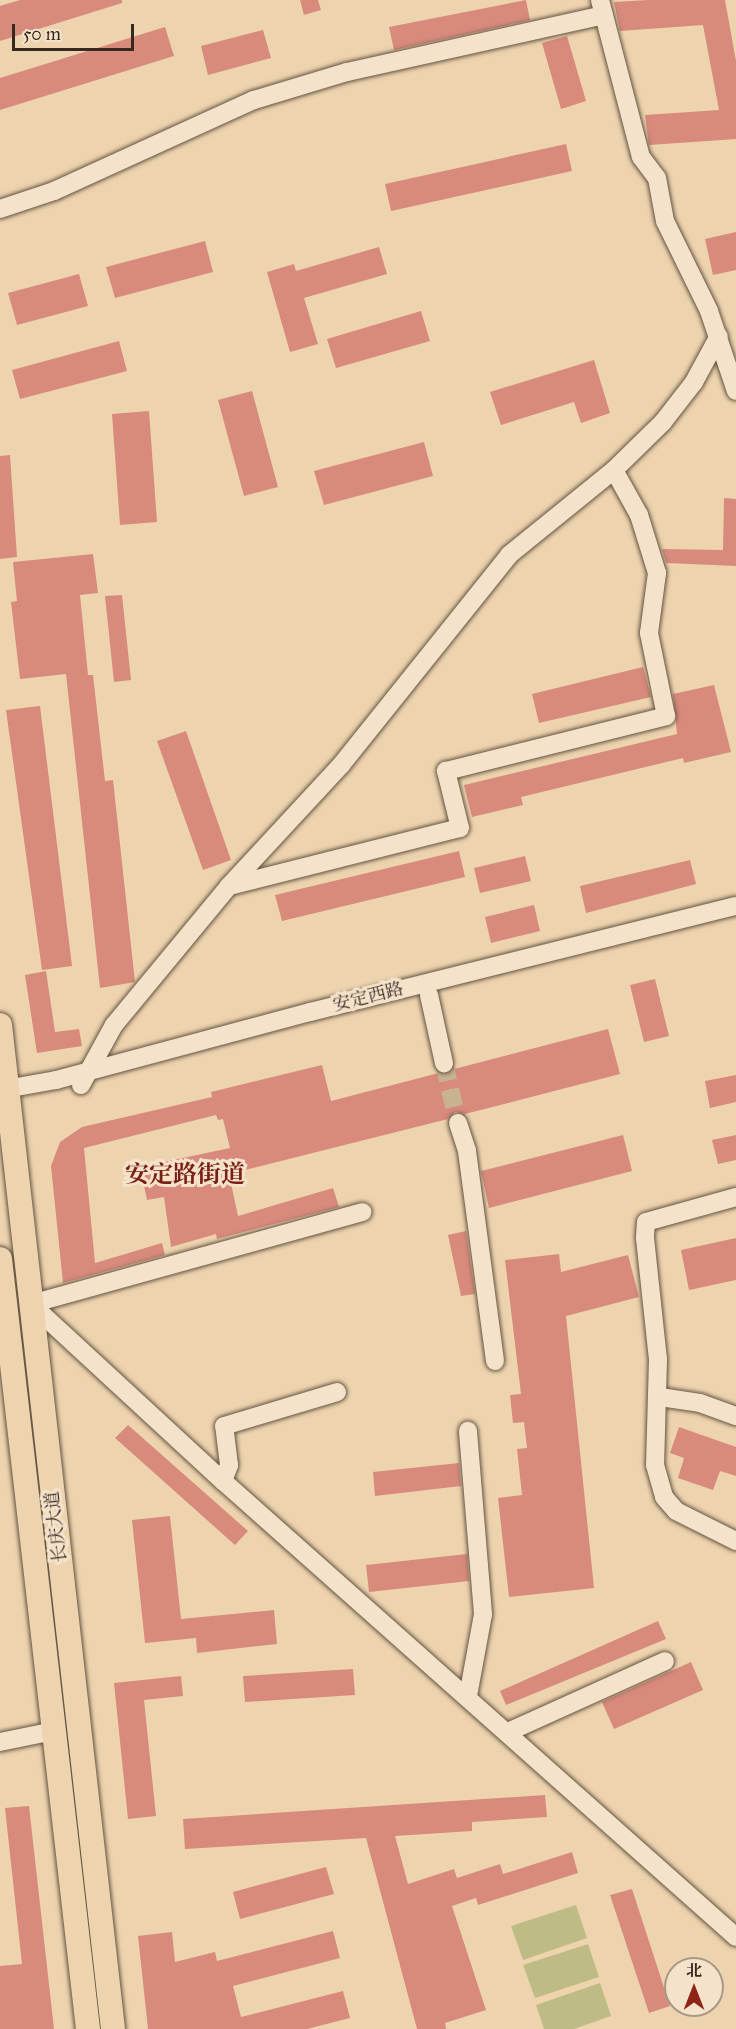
<!DOCTYPE html>
<html>
<head>
<meta charset="utf-8">
<style>
  body { margin:0 }
  #map { position:relative; width:736px; height:2029px; overflow:hidden; background:#eed4ae; font-family:"IM FELL Great Primer","Noto Serif SC",serif }
  div>[style] { position:absolute }
  .green>* { inset:0; background:#bfbb85 }
  .building>* { inset:0; background:#d88a7c }
  .minor-tunnel>* { height:18px; margin-top:-9px; transform-origin:0; background:repeating-linear-gradient(90deg,#c9b292 0 18px,transparent 0 27px) }
  .roads { filter:drop-shadow(0 0 2px #655444) drop-shadow(0 0 2px #655444) }
  .minor>* { height:18px; margin:-9px; padding:0 9px; transform-origin:9px; border-radius:9px; background:#f4e3ca }
  .major>* { height:24px; margin:-12px; padding:0 12px; transform-origin:12px; border-radius:12px; background:#eed4ae }
  span { translate:-50% -50%; white-space:nowrap; text-align:center; line-height:1.15; -webkit-text-stroke:6px #f4e3ca; paint-order:stroke }
  .street-label { font-size:18px; color:#372920 }
  .district-label { font-size:24px; color:#7a1f14; font-weight:700 }
  .north { position:absolute; left:664px; top:1957px; width:60px; height:60px; box-sizing:border-box; background:#f4e3ca; border:2px solid #a89986; border-radius:50%; rotate:0deg; font-size:16px; font-weight:700; line-height:24px; text-align:center; color:#372920 }
  .north::after { content:''; display:block; margin:auto; width:21px; height:27px; background:#8f2418; clip-path:polygon(50% 0,100% 100%,50% 72%,0 100%) }
  .scale { position:absolute; left:12px; top:24px; width:122px; height:27px; box-sizing:border-box; border:3px solid #372920; border-top:0; padding-left:8px; font-size:18px; line-height:21px; white-space:nowrap; color:#372920; -webkit-text-stroke:4px #f4e3ca; paint-order:stroke }
</style>
</head>
<body>
<div id="map">
  <div class="green">
    <i style="clip-path:polygon(576px 1905px,587px 1938px,523px 1960px,511px 1926px)"></i>
    <i style="clip-path:polygon(588px 1944px,599px 1977px,535px 1998px,523px 1965px)"></i>
    <i style="clip-path:polygon(600px 1983px,611px 2016px,574px 2029px,544px 2029px,536px 2005px)"></i>
  </div>
  <div class="building">
    <i style="clip-path:polygon(20px 0,122px 0,122px 3px,0 41px,0 6px)"></i>
    <i style="clip-path:polygon(300px 0,318px 0,321px 10px,304px 15px)"></i>
    <i style="clip-path:polygon(526px 0,530px 20px,394px 50px,389px 27px)"></i>
    <i style="clip-path:polygon(648px 0,725px 0,736px 61px,736px 139px,649px 145px,645px 115px,719px 110px,703px 25px,620px 31px,614px 2px)"></i>
    <i style="clip-path:polygon(165px 27px,174px 56px,0 110px,0 78px)"></i>
    <i style="clip-path:polygon(263px 30px,271px 58px,208px 75px,201px 46px)"></i>
    <i style="clip-path:polygon(567px 36px,586px 101px,561px 109px,542px 43px)"></i>
    <i style="clip-path:polygon(566px 144px,572px 171px,391px 211px,385px 184px)"></i>
    <i style="clip-path:polygon(736px 232px,736px 270px,713px 275px,705px 239px)"></i>
    <i style="clip-path:polygon(205px 241px,213px 272px,115px 298px,106px 267px)"></i>
    <i style="clip-path:polygon(379px 247px,387px 274px,304px 298px,318px 344px,290px 352px,267px 272px,294px 264px,296px 271px)"></i>
    <i style="clip-path:polygon(79px 274px,88px 306px,17px 325px,8px 293px)"></i>
    <i style="clip-path:polygon(421px 311px,430px 341px,336px 368px,327px 339px)"></i>
    <i style="clip-path:polygon(119px 341px,127px 371px,20px 399px,12px 370px)"></i>
    <i style="clip-path:polygon(594px 360px,610px 413px,581px 423px,574px 402px,501px 425px,490px 392px)"></i>
    <i style="clip-path:polygon(252px 391px,278px 487px,244px 496px,218px 400px)"></i>
    <i style="clip-path:polygon(149px 411px,157px 522px,120px 525px,112px 414px)"></i>
    <i style="clip-path:polygon(424px 442px,433px 476px,324px 505px,314px 471px)"></i>
    <i style="clip-path:polygon(10px 455px,17px 557px,0 559px,0 456px)"></i>
    <i style="clip-path:polygon(724px 498px,736px 499px,736px 566px,666px 563px,662px 549px,723px 550px)"></i>
    <i style="clip-path:polygon(93px 554px,98px 593px,80px 595px,88px 675px,93px 675px,105px 781px,113px 780px,135px 982px,100px 988px,66px 674px,20px 679px,11px 602px,17px 601px,13px 562px)"></i>
    <i style="clip-path:polygon(122px 595px,131px 680px,114px 682px,105px 596px)"></i>
    <i style="clip-path:polygon(643px 667px,651px 697px,539px 723px,532px 694px)"></i>
    <i style="clip-path:polygon(714px 685px,731px 752px,684px 763px,683px 758px,521px 797px,523px 805px,472px 817px,464px 785px,677px 734px,673px 694px)"></i>
    <i style="clip-path:polygon(40px 706px,72px 966px,42px 970px,6px 710px)"></i>
    <i style="clip-path:polygon(186px 731px,231px 860px,203px 870px,157px 741px)"></i>
    <i style="clip-path:polygon(459px 851px,465px 877px,282px 921px,275px 895px)"></i>
    <i style="clip-path:polygon(525px 856px,531px 881px,480px 893px,474px 868px)"></i>
    <i style="clip-path:polygon(690px 860px,696px 884px,586px 913px,580px 886px)"></i>
    <i style="clip-path:polygon(534px 905px,540px 931px,491px 943px,485px 917px)"></i>
    <i style="clip-path:polygon(46px 971px,55px 1032px,79px 1029px,82px 1046px,37px 1053px,25px 975px)"></i>
    <i style="clip-path:polygon(655px 979px,669px 1036px,644px 1042px,630px 985px)"></i>
    <i style="clip-path:polygon(608px 1029px,620px 1074px,465px 1114px,455px 1112px,448px 1119px,229px 1174px,238px 1216px,333px 1188px,339px 1207px,217px 1239px,216px 1234px,171px 1247px,164px 1197px,147px 1200px,140px 1167px,230px 1148px,223px 1119px,218px 1120px,216px 1115px,84px 1148px,95px 1263px,162px 1243px,165px 1255px,63px 1283px,51px 1166px,60px 1142px,82px 1127px,212px 1097px,211px 1092px,322px 1065px,331px 1101px)"></i>
    <i style="clip-path:polygon(736px 1075px,736px 1102px,710px 1108px,705px 1081px)"></i>
    <i style="clip-path:polygon(623px 1135px,632px 1171px,489px 1208px,481px 1171px)"></i>
    <i style="clip-path:polygon(736px 1135px,736px 1160px,718px 1164px,712px 1140px)"></i>
    <i style="clip-path:polygon(466px 1231px,475px 1294px,461px 1296px,448px 1235px)"></i>
    <i style="clip-path:polygon(736px 1238px,736px 1280px,689px 1290px,681px 1250px)"></i>
    <i style="clip-path:polygon(559px 1254px,561px 1272px,628px 1255px,639px 1297px,566px 1316px,594px 1588px,509px 1597px,498px 1498px,522px 1495px,517px 1449px,527px 1448px,524px 1422px,513px 1423px,510px 1395px,521px 1394px,505px 1260px)"></i>
    <i style="clip-path:polygon(128px 1425px,248px 1531px,235px 1545px,115px 1438px)"></i>
    <i style="clip-path:polygon(679px 1427px,736px 1447px,736px 1476px,720px 1471px,713px 1490px,678px 1478px,684px 1458px,670px 1453px)"></i>
    <i style="clip-path:polygon(459px 1463px,461px 1486px,375px 1496px,373px 1472px)"></i>
    <i style="clip-path:polygon(170px 1516px,181px 1619px,274px 1610px,277px 1644px,197px 1653px,196px 1638px,145px 1643px,132px 1520px)"></i>
    <i style="clip-path:polygon(467px 1554px,469px 1581px,369px 1592px,366px 1565px)"></i>
    <i style="clip-path:polygon(658px 1621px,666px 1639px,506px 1705px,500px 1691px)"></i>
    <i style="clip-path:polygon(691px 1662px,703px 1690px,614px 1729px,602px 1702px)"></i>
    <i style="clip-path:polygon(353px 1669px,355px 1695px,245px 1702px,243px 1676px)"></i>
    <i style="clip-path:polygon(181px 1676px,183px 1696px,144px 1700px,156px 1816px,128px 1819px,114px 1683px)"></i>
    <i style="clip-path:polygon(545px 1795px,547px 1817px,472px 1822px,472px 1831px,395px 1836px,408px 1884px,454px 1869px,457px 1878px,500px 1864px,503px 1874px,572px 1852px,578px 1873px,478px 1905px,476px 1898px,452px 1906px,486px 2010px,445px 2023px,446px 2029px,417px 2029px,366px 1838px,185px 1849px,183px 1819px)"></i>
    <i style="clip-path:polygon(29px 1806px,54px 2029px,0 2029px,0 1966px,22px 1964px,5px 1808px)"></i>
    <i style="clip-path:polygon(326px 1867px,334px 1894px,240px 1919px,233px 1892px)"></i>
    <i style="clip-path:polygon(632px 1889px,670px 2006px,649px 2013px,610px 1895px)"></i>
    <i style="clip-path:polygon(333px 1931px,340px 1958px,233px 1986px,241px 2017px,343px 1991px,350px 2018px,307px 2029px,148px 2029px,138px 1936px,172px 1932px,175px 1962px,215px 1952px,217px 1961px)"></i>
  </div>
  <div class="minor-tunnel">
    <i style="left:444px;top:1063px;width:62px;rotate:76.9deg"></i>
  </div>
  <div class="roads">
    <div class="minor">
      <i style="left:600px;top:0;width:162px;rotate:75.4deg"></i>
      <i style="left:641px;top:157px;width:26px;rotate:53deg"></i>
      <i style="left:657px;top:178px;width:44px;rotate:79.5deg"></i>
      <i style="left:665px;top:221px;width:100px;rotate:63.9deg"></i>
      <i style="left:709px;top:311px;width:84px;rotate:71.4deg"></i>
      <i style="left:0;top:209px;width:57px;rotate:-18.4deg"></i>
      <i style="left:54px;top:191px;width:220px;rotate:-24.5deg"></i>
      <i style="left:254px;top:100px;width:97px;rotate:-16.8deg"></i>
      <i style="left:347px;top:72px;width:263px;rotate:-12.5deg"></i>
      <i style="left:229px;top:886px;width:238px;rotate:-14.1deg"></i>
      <i style="left:460px;top:828px;width:59px;rotate:-103.8deg"></i>
      <i style="left:446px;top:771px;width:227px;rotate:-14deg"></i>
      <i style="left:666px;top:716px;width:85px;rotate:-101.6deg"></i>
      <i style="left:649px;top:633px;width:61px;rotate:-82.4deg"></i>
      <i style="left:657px;top:573px;width:61px;rotate:-107.2deg"></i>
      <i style="left:639px;top:515px;width:51px;rotate:-119.1deg"></i>
      <i style="left:429px;top:995px;width:70px;rotate:77.6deg"></i>
      <i style="left:81px;top:1085px;width:68px;rotate:-61.2deg"></i>
      <i style="left:114px;top:1025px;width:180px;rotate:-50.4deg"></i>
      <i style="left:229px;top:886px;width:165px;rotate:-47.2deg"></i>
      <i style="left:341px;top:765px;width:269px;rotate:-51.3deg"></i>
      <i style="left:509px;top:555px;width:135px;rotate:-39deg"></i>
      <i style="left:614px;top:470px;width:69px;rotate:-44.4deg"></i>
      <i style="left:663px;top:422px;width:51px;rotate:-52.2deg"></i>
      <i style="left:694px;top:382px;width:52px;rotate:-61.5deg"></i>
      <i style="left:0;top:1090px;width:57px;rotate:-10.1deg"></i>
      <i style="left:56px;top:1080px;width:263px;rotate:-15deg"></i>
      <i style="left:310px;top:1012px;width:439px;rotate:-14deg"></i>
      <i style="left:458px;top:1123px;width:29px;rotate:72deg"></i>
      <i style="left:467px;top:1151px;width:212px;rotate:82.4deg"></i>
      <i style="left:736px;top:1197px;width:93px;rotate:164.5deg"></i>
      <i style="left:646px;top:1222px;width:16px;rotate:94deg"></i>
      <i style="left:645px;top:1238px;width:122px;rotate:83.9deg"></i>
      <i style="left:658px;top:1359px;width:106px;rotate:91.6deg"></i>
      <i style="left:655px;top:1465px;width:33px;rotate:74deg"></i>
      <i style="left:664px;top:1497px;width:18px;rotate:49deg"></i>
      <i style="left:676px;top:1511px;width:67px;rotate:26.6deg"></i>
      <i style="left:31px;top:1304px;width:261px;rotate:42.7deg"></i>
      <i style="left:223px;top:1481px;width:686px;rotate:41.63deg"></i>
      <i style="left:31px;top:1304px;width:344px;rotate:-15.5deg"></i>
      <i style="left:660px;top:1397px;width:40px;rotate:8.5deg"></i>
      <i style="left:700px;top:1403px;width:38px;rotate:20deg"></i>
      <i style="left:223px;top:1481px;width:17px;rotate:-69deg"></i>
      <i style="left:229px;top:1465px;width:39px;rotate:-97deg"></i>
      <i style="left:224px;top:1426px;width:118px;rotate:-16.7deg"></i>
      <i style="left:468px;top:1696px;width:83px;rotate:-79.6deg"></i>
      <i style="left:483px;top:1614px;width:184px;rotate:-94.7deg"></i>
      <i style="left:508px;top:1732px;width:172px;rotate:-24.3deg"></i>
      <i style="left:0;top:1742px;width:55px;rotate:-11.5deg"></i>
    </div>
    <div class="major">
      <i style="left:0;top:1025px;width:1010px;rotate:83.58deg"></i>
      <i style="left:0;top:1259px;width:775px;rotate:83.48deg"></i>
    </div>
  </div>
  <div class="street-label">
    <span style="left:368px;top:997px;rotate:-14deg">安定西路</span>
    <span style="left:56px;top:1527px;rotate:-97deg">长庆大道</span>
  </div>
  <div class="district-label">
    <span style="left:185px;top:1175px">安定路街道</span>
  </div>
  <div class="north">北</div>
  <div class="scale">50 m</div>
</div>
</body>
</html>
